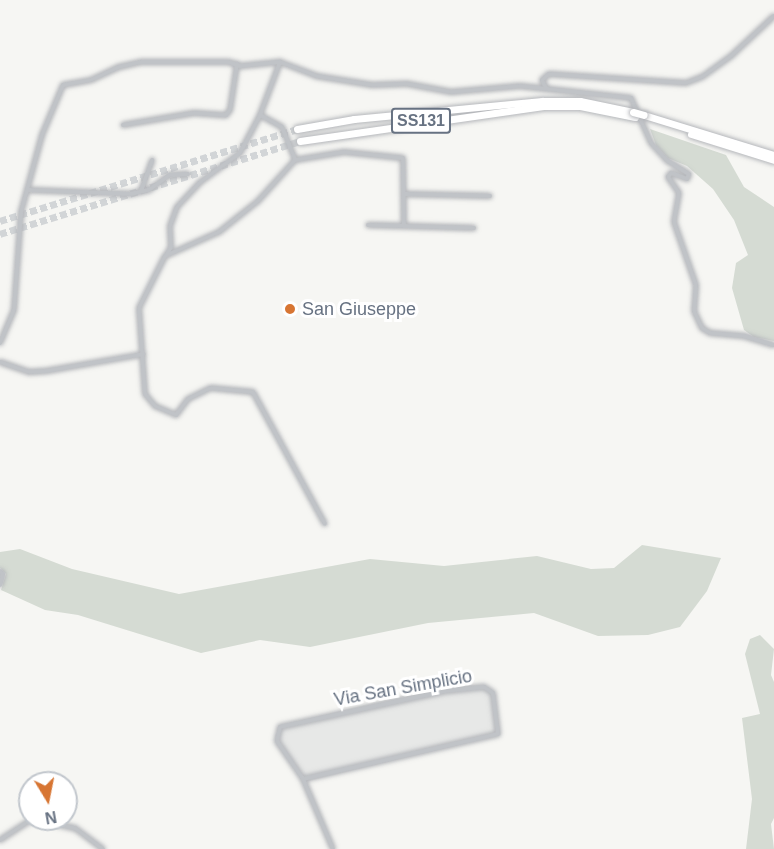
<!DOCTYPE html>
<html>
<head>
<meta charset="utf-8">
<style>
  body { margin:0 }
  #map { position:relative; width:774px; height:849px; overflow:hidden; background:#f6f6f3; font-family:Arial,sans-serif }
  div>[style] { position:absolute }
  .built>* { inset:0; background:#e7e8e7 }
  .green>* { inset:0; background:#d5dbd3 }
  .highway-tunnel>* { height:7px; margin-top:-3.5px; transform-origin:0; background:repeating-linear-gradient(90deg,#d2d5d7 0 7px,transparent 0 10.5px) }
  .roads { filter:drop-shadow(0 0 2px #b5b7bb) drop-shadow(0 0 2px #b5b7bb) }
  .street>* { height:4px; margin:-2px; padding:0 2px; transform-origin:2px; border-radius:2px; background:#c0c3c7 }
  .highway>* { height:7px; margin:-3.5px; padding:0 3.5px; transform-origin:3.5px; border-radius:3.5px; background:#fff }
  .bridges { filter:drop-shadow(0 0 2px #b5b7bb) drop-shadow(0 0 2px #b5b7bb) }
  .highway-bridge>* { height:7px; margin:-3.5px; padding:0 3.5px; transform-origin:3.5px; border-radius:3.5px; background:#fff }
  .dots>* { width:16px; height:16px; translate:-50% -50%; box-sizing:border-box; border:3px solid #fff; border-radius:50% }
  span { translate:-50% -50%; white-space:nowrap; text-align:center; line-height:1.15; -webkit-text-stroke:6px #fff; paint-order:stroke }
  .shield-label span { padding:2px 4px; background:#fff; border:2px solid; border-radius:4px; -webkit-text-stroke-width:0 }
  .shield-label { font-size:16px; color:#677282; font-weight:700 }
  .poi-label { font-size:18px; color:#677282 }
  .left { translate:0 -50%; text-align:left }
  .street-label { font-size:18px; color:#677282 }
  .north { position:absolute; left:18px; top:771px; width:60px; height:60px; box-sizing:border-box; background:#fff; border:2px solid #c2c7cd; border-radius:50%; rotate:170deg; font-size:16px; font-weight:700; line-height:24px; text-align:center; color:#677282 }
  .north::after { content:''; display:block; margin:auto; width:21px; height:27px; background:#d77532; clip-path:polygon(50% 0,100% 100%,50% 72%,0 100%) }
</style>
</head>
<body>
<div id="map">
  <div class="built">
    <i style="clip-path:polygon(475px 685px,492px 689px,501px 735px,305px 782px,279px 746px,275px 735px,285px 724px,444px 686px)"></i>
  </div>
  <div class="green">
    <i style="clip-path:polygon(650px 129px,726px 155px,744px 187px,774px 207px,774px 341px,754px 337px,744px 330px,732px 288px,736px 263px,748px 255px,734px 220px,713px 189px,687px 166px,668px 158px,656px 145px)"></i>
    <i style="clip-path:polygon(642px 545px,721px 558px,707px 591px,680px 627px,648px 635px,598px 636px,534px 613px,428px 623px,310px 647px,260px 640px,201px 653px,78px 615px,45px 610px,1px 590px,6px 574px,0 568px,0 552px,20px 549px,72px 569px,179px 594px,370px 559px,444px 566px,537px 556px,591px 569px,614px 568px)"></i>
    <i style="clip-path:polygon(760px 635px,774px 649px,771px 675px,774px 682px,774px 818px,771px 824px,774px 849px,746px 849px,752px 799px,742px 718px,760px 714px,745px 654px,750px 639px)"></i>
  </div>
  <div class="highway-tunnel">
    <i style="left:0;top:221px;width:311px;rotate:-17.2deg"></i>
    <i style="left:0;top:234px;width:314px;rotate:-17.2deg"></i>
  </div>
  <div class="roads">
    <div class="street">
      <i style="left:280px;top:62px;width:39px;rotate:21deg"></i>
      <i style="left:316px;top:76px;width:57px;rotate:9.1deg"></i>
      <i style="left:372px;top:85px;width:36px;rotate:-2deg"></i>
      <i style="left:408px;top:84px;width:44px;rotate:10.5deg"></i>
      <i style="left:451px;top:92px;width:69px;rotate:-5deg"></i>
      <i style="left:520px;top:86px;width:112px;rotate:6.2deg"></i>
      <i style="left:631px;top:98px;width:49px;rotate:66deg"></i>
      <i style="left:651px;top:143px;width:25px;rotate:47deg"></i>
      <i style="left:668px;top:161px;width:25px;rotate:32deg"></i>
      <i style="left:689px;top:174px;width:5px;rotate:112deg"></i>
      <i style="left:687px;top:179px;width:17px;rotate:-159deg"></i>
      <i style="left:671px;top:173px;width:5px;rotate:127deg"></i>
      <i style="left:668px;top:177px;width:19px;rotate:55deg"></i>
      <i style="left:679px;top:193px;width:29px;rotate:100deg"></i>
      <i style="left:674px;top:222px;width:67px;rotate:70.8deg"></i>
      <i style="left:696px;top:285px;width:26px;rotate:94deg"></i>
      <i style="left:694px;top:311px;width:19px;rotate:65deg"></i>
      <i style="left:702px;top:328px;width:9px;rotate:32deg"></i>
      <i style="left:710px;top:333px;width:34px;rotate:5deg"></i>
      <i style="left:744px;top:336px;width:31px;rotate:17deg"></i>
      <i style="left:546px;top:88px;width:9px;rotate:-117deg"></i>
      <i style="left:542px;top:80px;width:9px;rotate:-41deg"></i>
      <i style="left:549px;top:74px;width:137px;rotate:3.8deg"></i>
      <i style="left:686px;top:83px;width:17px;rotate:-21deg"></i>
      <i style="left:702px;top:77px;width:34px;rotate:-36deg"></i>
      <i style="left:730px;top:57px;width:60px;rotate:-43deg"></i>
      <i style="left:260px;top:115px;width:25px;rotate:29deg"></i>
      <i style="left:282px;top:127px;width:35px;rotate:68deg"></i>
      <i style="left:295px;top:160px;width:55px;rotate:132.1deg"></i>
      <i style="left:258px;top:201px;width:50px;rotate:141.5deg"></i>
      <i style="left:219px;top:232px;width:59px;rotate:156deg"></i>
      <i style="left:165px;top:256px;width:58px;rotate:116.6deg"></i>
      <i style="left:139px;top:308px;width:86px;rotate:86deg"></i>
      <i style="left:145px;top:394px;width:16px;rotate:50deg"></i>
      <i style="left:155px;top:406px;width:23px;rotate:23deg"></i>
      <i style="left:176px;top:415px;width:20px;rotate:-53deg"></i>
      <i style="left:188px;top:399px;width:25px;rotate:-26deg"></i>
      <i style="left:211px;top:388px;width:42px;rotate:5.4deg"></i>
      <i style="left:253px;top:392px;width:150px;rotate:61.4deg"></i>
      <i style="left:123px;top:125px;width:72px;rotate:-9.6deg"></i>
      <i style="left:194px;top:113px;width:32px;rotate:4deg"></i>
      <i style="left:226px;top:115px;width:6px;rotate:-51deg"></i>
      <i style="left:230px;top:110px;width:47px;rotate:-81.3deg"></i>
      <i style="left:295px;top:160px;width:50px;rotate:-9.3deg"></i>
      <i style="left:344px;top:152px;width:59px;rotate:5.8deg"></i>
      <i style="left:403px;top:158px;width:68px;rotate:89.2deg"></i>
      <i style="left:29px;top:190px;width:101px;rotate:2.3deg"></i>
      <i style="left:130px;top:194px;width:19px;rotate:-12deg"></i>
      <i style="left:149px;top:190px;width:26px;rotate:-36deg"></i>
      <i style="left:170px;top:175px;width:18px;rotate:-3deg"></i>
      <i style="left:141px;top:191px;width:33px;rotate:-70deg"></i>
      <i style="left:405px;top:194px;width:85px;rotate:1.3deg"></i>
      <i style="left:368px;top:225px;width:106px;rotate:1.6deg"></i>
      <i style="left:167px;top:254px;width:8px;rotate:-60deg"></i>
      <i style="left:171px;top:247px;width:21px;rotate:-93deg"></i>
      <i style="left:170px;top:226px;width:20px;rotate:-70deg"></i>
      <i style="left:177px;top:207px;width:33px;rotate:-47deg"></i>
      <i style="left:199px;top:183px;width:51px;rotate:-36.2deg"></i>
      <i style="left:240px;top:153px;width:43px;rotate:-62.2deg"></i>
      <i style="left:260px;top:115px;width:57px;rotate:-69.3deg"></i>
      <i style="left:0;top:343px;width:36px;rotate:-67deg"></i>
      <i style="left:14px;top:310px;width:98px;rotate:-85.9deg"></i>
      <i style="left:21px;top:212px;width:80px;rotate:-74.7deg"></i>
      <i style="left:42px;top:135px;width:54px;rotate:-67.2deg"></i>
      <i style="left:63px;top:85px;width:28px;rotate:-10deg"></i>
      <i style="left:91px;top:80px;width:31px;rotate:-25deg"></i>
      <i style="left:119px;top:67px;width:23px;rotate:-13deg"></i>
      <i style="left:141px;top:62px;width:88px"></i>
      <i style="left:229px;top:62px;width:12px;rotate:20deg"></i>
      <i style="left:240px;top:66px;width:40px;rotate:-5.7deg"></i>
      <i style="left:0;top:362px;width:31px;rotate:19deg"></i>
      <i style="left:29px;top:372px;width:17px;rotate:-3deg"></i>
      <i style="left:46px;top:371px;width:99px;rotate:-9.8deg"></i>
      <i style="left:0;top:571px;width:4px;rotate:45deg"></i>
      <i style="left:3px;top:574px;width:11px;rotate:105deg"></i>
      <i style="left:303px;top:779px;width:200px;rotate:-13deg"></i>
      <i style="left:498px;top:734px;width:41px;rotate:-97deg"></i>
      <i style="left:493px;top:693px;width:11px;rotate:-146deg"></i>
      <i style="left:484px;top:687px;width:39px;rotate:174deg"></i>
      <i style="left:445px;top:691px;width:169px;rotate:167.7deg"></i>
      <i style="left:280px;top:727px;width:14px;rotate:102deg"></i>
      <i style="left:277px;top:741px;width:46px;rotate:55.6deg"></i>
      <i style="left:303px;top:779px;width:76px;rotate:66.8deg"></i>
      <i style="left:0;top:840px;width:35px;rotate:-33deg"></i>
      <i style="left:29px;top:821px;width:10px;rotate:-6deg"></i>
      <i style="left:39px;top:820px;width:37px;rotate:13deg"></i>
      <i style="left:75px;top:828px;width:35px;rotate:37deg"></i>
    </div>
    <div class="highway">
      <i style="left:644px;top:115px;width:136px;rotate:17.1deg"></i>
      <i style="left:297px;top:129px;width:58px;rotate:-10deg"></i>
      <i style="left:354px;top:119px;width:189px;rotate:-5.5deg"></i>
      <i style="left:542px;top:101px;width:38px"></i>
      <i style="left:580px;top:101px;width:54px;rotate:11.7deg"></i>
      <i style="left:691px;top:134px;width:87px;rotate:17.4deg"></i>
      <i style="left:300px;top:141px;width:246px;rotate:-8.2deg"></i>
      <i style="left:543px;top:106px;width:37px"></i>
      <i style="left:580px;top:106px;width:56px;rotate:11.3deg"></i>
    </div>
  </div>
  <div class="bridges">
    <div class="highway-bridge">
      <i style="left:633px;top:112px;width:11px;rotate:15deg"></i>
    </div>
  </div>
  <div class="dots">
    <i style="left:290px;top:309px;background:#d77532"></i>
  </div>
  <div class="shield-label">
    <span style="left:421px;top:121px">SS131</span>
  </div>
  <div class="poi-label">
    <span class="left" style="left:302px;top:309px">San Giuseppe</span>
  </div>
  <div class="street-label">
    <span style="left:403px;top:688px;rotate:-10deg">Via San Simplicio</span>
  </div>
  <div class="north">N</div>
</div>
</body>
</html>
